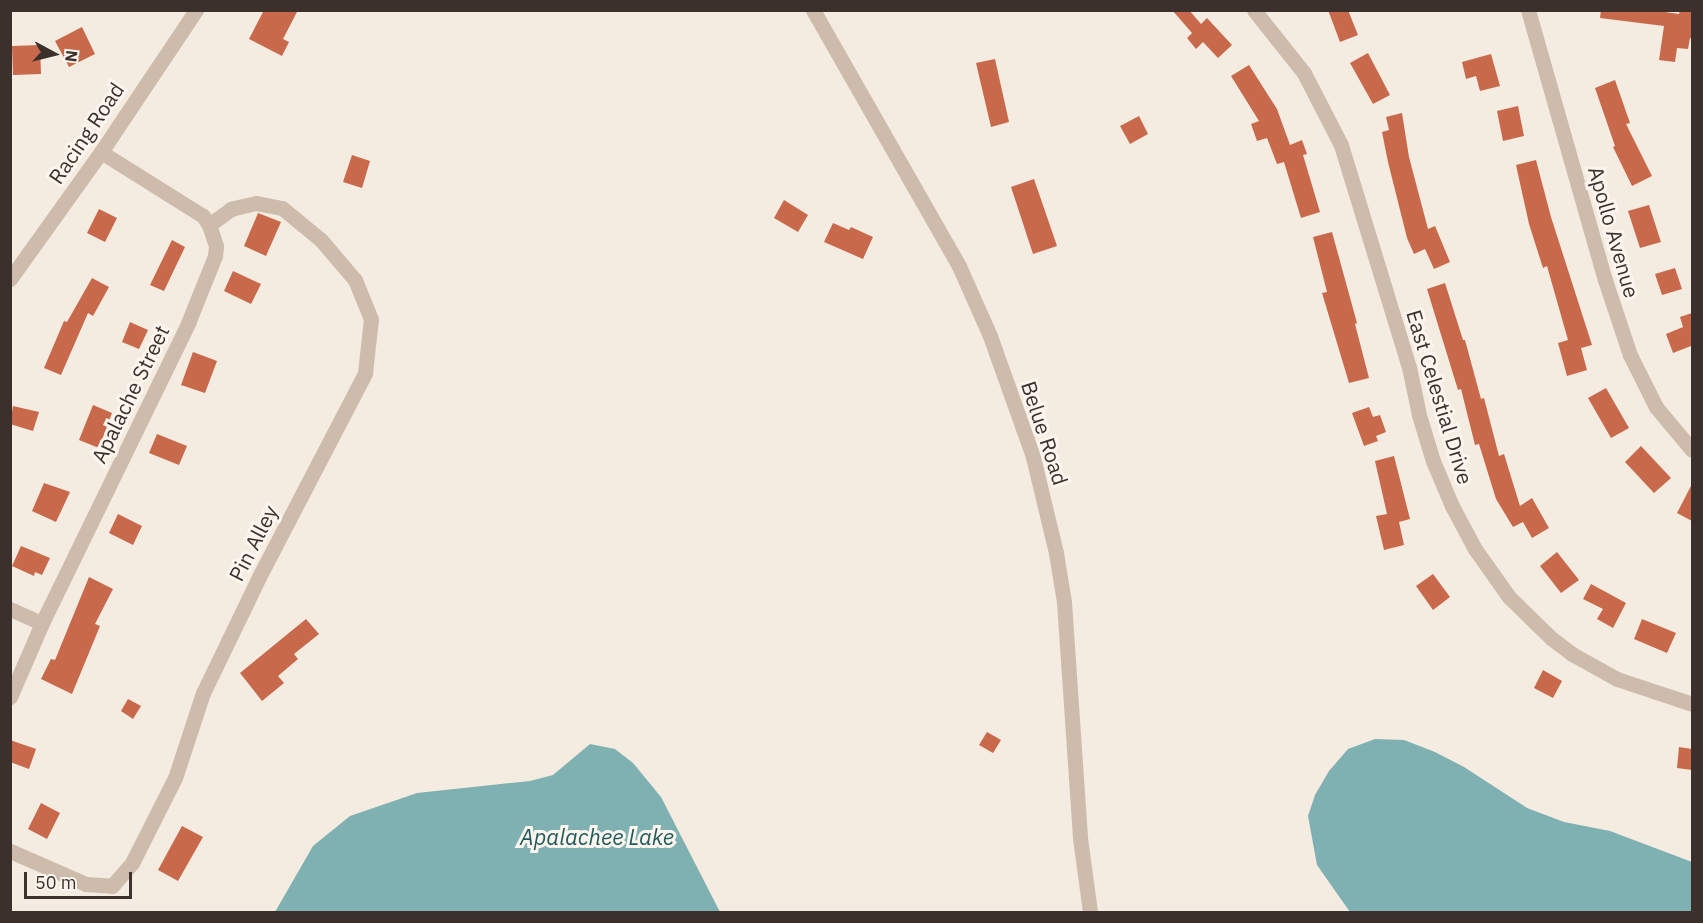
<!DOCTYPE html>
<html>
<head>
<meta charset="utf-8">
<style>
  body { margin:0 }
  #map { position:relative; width:1703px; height:923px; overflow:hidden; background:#f4ebe1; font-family:"IBM Plex Sans",sans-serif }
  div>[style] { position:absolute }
  .water>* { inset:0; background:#7fb0b2 }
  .building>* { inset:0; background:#c8694b }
  .minor>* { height:15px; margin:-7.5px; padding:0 7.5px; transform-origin:7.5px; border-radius:7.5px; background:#cdbbac }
  .tertiary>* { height:15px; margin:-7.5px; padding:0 7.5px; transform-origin:7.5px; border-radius:7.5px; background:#cdbbac }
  span { translate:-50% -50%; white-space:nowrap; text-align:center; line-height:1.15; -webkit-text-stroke:6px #fbf5ee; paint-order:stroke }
  .street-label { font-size:21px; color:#3b302b }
  .water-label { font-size:22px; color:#1f5a5e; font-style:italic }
  .frame { position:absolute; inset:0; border:12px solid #3b302b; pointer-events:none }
  .north { position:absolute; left:24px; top:24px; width:60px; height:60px; -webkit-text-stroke:4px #fbf5ee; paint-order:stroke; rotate:97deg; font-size:16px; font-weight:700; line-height:24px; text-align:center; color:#3b302b }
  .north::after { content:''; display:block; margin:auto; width:21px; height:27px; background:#3b302b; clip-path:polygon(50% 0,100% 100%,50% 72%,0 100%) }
  .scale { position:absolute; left:24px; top:872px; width:108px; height:27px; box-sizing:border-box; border:3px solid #3b302b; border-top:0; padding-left:8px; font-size:18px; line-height:21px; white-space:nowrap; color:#3b302b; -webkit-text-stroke:4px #fbf5ee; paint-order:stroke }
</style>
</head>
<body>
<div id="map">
  <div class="water">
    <i style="clip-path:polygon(1375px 739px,1404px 740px,1435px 752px,1464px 767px,1527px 808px,1564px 822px,1610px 831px,1692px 862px,1692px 912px,1350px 912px,1317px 865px,1308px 816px,1315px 795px,1329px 771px,1348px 749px)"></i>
    <i style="clip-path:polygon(590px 744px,615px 749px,633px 763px,661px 797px,720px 912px,275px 912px,313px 846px,350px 816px,417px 793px,530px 781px,553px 775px)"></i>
  </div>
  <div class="building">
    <i style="clip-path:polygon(264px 10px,298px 10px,283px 39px,289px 42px,282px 56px,249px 39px)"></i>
    <i style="clip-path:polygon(1172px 10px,1189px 10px,1201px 24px,1207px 18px,1232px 45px,1218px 58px,1203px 42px,1196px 49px,1187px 38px,1192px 33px)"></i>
    <i style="clip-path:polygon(1328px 10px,1348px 10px,1358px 35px,1340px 42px)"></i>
    <i style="clip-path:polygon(1601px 10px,1651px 10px,1679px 14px,1680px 10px,1692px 10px,1692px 39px,1690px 38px,1688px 49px,1677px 48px,1675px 62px,1659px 60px,1664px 26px,1600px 18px)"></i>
    <i style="clip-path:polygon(82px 27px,95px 54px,69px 67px,55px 41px)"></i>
    <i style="clip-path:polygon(40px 45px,41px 74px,13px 75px,12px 46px)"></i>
    <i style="clip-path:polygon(1368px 53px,1390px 95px,1373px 104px,1350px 63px)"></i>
    <i style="clip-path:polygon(1491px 54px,1500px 86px,1480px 91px,1476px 76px,1466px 79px,1462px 62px)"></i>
    <i style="clip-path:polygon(995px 59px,1009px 122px,991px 127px,976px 63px)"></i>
    <i style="clip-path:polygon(1249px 65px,1277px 109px,1290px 145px,1302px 140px,1307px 154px,1303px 155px,1320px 212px,1301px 218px,1284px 162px,1277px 164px,1267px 138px,1257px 141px,1251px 124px,1259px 121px,1231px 76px)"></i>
    <i style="clip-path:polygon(1615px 80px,1630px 123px,1626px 124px,1652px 176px,1632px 186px,1613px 147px,1615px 146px,1595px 88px)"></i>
    <i style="clip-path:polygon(1518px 106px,1524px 136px,1503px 141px,1497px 111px)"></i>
    <i style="clip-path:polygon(1402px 113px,1409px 157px,1428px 229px,1435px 226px,1450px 262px,1434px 269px,1425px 249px,1414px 254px,1407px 238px,1388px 162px,1382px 132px,1389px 130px,1386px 117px)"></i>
    <i style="clip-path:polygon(1139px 116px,1148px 134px,1130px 144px,1120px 126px)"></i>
    <i style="clip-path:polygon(352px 155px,370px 161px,362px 188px,343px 182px)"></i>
    <i style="clip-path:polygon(1536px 160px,1551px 217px,1592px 345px,1581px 348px,1587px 370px,1567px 376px,1558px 343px,1568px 340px,1547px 266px,1543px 268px,1529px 224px,1516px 165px)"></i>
    <i style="clip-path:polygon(1034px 179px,1057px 246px,1033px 254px,1011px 187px)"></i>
    <i style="clip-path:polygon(784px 200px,808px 215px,798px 232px,774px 218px)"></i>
    <i style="clip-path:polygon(1649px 205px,1661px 242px,1640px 248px,1628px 211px)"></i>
    <i style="clip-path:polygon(99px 209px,117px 218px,105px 242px,87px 233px)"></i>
    <i style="clip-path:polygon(258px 213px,281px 222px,266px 256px,244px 246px)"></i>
    <i style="clip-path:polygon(833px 223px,849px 230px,851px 227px,873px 237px,863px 259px,824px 242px)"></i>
    <i style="clip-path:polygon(1332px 232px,1357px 323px,1355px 324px,1369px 378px,1349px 383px,1322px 293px,1327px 292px,1313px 237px)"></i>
    <i style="clip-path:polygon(172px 240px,185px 247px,164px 291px,150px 285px)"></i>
    <i style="clip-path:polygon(1675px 268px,1682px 289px,1662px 295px,1655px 274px)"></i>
    <i style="clip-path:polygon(233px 271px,261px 284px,251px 304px,224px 291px)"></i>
    <i style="clip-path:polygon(92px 278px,109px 287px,93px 316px,88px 313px,61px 375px,44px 368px,64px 321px,67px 322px)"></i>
    <i style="clip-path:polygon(1445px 283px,1463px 340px,1465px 340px,1481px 399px,1484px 398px,1499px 456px,1504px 454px,1520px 506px,1532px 498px,1549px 528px,1532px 538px,1523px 522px,1513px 527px,1496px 499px,1479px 444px,1475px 445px,1461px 389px,1458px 390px,1427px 289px)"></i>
    <i style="clip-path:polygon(1692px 313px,1692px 348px,1691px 346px,1673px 353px,1666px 334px,1683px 327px,1680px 317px)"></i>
    <i style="clip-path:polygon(130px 322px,148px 330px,139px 349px,122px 342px)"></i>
    <i style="clip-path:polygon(193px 352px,217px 361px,205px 393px,181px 385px)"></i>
    <i style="clip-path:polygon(1606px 388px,1629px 428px,1611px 438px,1588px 398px)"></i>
    <i style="clip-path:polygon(93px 405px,112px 413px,99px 448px,79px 440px)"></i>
    <i style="clip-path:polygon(13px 406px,39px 412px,33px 431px,10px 424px)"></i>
    <i style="clip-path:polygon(1369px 407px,1373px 417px,1380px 415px,1386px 432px,1376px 436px,1378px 441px,1364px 446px,1352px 413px)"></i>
    <i style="clip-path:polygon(157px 434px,187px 446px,179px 465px,149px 453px)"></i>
    <i style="clip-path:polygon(1641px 446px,1671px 478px,1654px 493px,1625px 462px)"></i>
    <i style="clip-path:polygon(1394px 456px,1410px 519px,1399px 522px,1404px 545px,1384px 550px,1376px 516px,1387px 514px,1375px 461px)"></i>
    <i style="clip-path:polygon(44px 483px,70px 492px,56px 522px,32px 511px)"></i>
    <i style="clip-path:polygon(1692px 484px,1692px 521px,1677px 513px)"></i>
    <i style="clip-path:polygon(118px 514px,142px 526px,133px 545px,109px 533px)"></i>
    <i style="clip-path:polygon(21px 546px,50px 558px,42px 575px,35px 572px,34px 576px,12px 566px)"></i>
    <i style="clip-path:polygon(1557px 552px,1579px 580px,1561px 593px,1540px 566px)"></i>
    <i style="clip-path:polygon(1433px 574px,1450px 597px,1433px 610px,1416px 586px)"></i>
    <i style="clip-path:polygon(89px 577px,113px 589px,95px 624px,100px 626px,72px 694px,41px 679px,51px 659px,55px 660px)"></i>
    <i style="clip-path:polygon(1591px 584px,1626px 603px,1613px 628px,1597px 619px,1603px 609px,1583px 599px)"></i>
    <i style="clip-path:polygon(306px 619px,319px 634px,294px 654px,298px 659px,278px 676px,284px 683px,262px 701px,240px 673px)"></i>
    <i style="clip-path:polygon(1642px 619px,1676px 633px,1667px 653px,1634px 639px)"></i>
    <i style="clip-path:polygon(1543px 670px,1562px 681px,1553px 698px,1534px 688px)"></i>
    <i style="clip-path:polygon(128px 699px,141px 706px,133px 719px,121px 711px)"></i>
    <i style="clip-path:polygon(987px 732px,1001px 740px,993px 753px,979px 745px)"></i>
    <i style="clip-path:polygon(10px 740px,36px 749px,29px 769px,10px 762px)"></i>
    <i style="clip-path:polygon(1679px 747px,1692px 749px,1692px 770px,1677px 768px)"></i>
    <i style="clip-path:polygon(41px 803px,60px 813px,47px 839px,28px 829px)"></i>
    <i style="clip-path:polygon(182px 826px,203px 837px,178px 881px,158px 870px)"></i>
  </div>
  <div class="minor">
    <i style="left:813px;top:10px;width:295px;rotate:60.3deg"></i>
    <i style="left:959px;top:266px;width:77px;rotate:66.1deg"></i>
    <i style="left:990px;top:336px;width:128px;rotate:70.4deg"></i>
    <i style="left:1033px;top:457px;width:99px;rotate:76.5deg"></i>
    <i style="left:1056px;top:553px;width:50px;rotate:80.7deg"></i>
    <i style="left:1064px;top:602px;width:237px;rotate:86.1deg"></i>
    <i style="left:1080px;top:838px;width:75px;rotate:82.3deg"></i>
    <i style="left:1254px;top:10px;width:80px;rotate:51.6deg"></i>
    <i style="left:1304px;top:73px;width:81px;rotate:62.8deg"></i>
    <i style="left:1341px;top:145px;width:232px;rotate:73deg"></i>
    <i style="left:1409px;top:367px;width:49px;rotate:78.2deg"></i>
    <i style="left:1419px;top:415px;width:48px;rotate:73.1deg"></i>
    <i style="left:1433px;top:461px;width:49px;rotate:67.1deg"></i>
    <i style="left:1452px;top:506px;width:49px;rotate:61.9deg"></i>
    <i style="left:1475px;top:549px;width:59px;rotate:54.7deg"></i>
    <i style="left:1509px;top:597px;width:59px;rotate:44.3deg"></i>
    <i style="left:1551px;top:638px;width:26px;rotate:37deg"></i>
    <i style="left:1572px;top:654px;width:51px;rotate:29.1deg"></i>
    <i style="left:1617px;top:679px;width:79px;rotate:18.4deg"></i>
    <i style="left:1528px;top:10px;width:281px;rotate:74.1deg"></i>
    <i style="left:1605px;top:280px;width:79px;rotate:71.6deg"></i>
    <i style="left:1630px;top:355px;width:58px;rotate:63.4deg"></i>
    <i style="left:1656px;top:407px;width:56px;rotate:50.1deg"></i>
    <i style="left:10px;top:609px;width:35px;rotate:24deg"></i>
    <i style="left:10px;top:697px;width:81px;rotate:-66.6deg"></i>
    <i style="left:42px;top:623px;width:334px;rotate:-64deg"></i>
    <i style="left:188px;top:323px;width:72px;rotate:-68.1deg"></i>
    <i style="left:215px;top:256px;width:10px;rotate:-84deg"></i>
    <i style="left:216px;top:246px;width:22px;rotate:-108deg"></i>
    <i style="left:209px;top:225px;width:11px;rotate:-124deg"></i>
    <i style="left:203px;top:216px;width:120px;rotate:-147.9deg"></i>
    <i style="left:10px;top:851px;width:83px;rotate:23.5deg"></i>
    <i style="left:86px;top:884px;width:26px;rotate:4deg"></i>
    <i style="left:112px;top:886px;width:30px;rotate:-49deg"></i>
    <i style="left:132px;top:863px;width:95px;rotate:-63.2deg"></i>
    <i style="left:175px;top:778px;width:89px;rotate:-71.8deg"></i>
    <i style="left:203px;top:693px;width:129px;rotate:-64.2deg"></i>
    <i style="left:259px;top:577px;width:230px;rotate:-62.5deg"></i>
    <i style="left:365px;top:373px;width:54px;rotate:-83.7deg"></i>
    <i style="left:371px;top:319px;width:42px;rotate:-112.3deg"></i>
    <i style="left:355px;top:280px;width:52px;rotate:-130.4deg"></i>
    <i style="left:321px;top:240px;width:50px;rotate:-140.6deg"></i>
    <i style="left:282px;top:208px;width:26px;rotate:-169deg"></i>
    <i style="left:256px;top:203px;width:26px;rotate:167deg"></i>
    <i style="left:231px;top:209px;width:27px;rotate:144deg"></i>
  </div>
  <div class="tertiary">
    <i style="left:10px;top:279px;width:156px;rotate:-54.4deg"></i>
    <i style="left:101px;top:152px;width:171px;rotate:-56.2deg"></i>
  </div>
  <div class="street-label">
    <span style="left:86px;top:133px;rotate:-56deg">Racing Road</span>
    <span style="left:1614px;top:232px;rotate:74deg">Apollo Avenue</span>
    <span style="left:130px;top:394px;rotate:-64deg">Apalache Street</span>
    <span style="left:1440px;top:397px;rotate:73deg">East Celestial Drive</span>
    <span style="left:1045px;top:433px;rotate:72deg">Belue Road</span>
    <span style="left:253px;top:543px;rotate:-63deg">Pin Alley</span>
  </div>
  <div class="water-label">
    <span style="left:597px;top:837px">Apalachee Lake</span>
  </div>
  <div class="frame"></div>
  <div class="north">N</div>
  <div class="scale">50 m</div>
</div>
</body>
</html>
